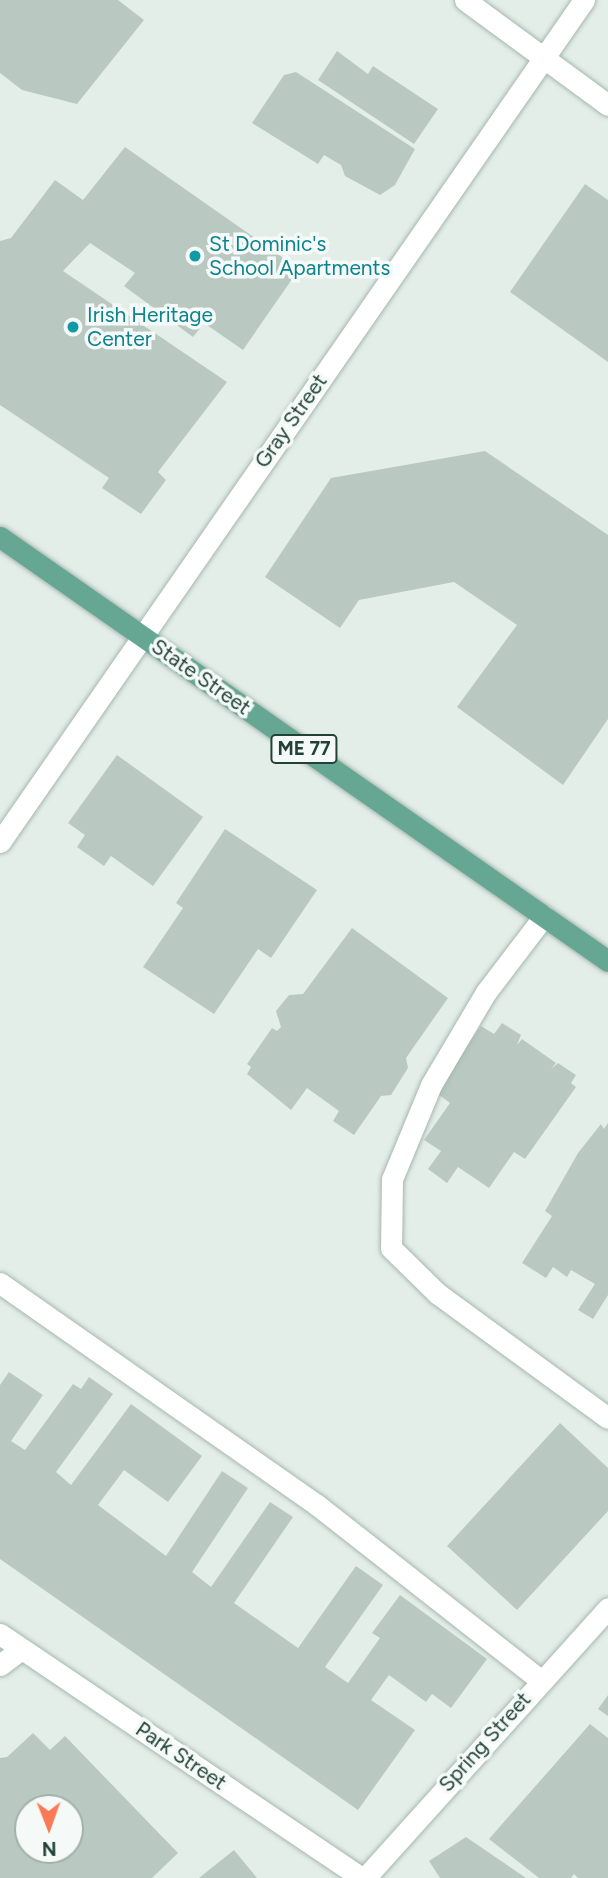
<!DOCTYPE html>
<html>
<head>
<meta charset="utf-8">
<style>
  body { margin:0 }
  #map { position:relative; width:608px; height:1878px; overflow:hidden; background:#e4eee9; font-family:Figtree,sans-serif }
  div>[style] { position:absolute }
  .building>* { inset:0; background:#b9c9c2 }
  .roads { filter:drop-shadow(0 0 2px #a6b7b0) drop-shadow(0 0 2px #a6b7b0) }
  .service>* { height:21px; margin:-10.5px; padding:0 10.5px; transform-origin:10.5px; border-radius:10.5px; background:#fff }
  .minor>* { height:21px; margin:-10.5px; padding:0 10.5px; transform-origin:10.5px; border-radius:10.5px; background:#fff }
  .tertiary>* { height:21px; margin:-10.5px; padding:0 10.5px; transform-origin:10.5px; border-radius:10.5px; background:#fff }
  .primary>* { height:21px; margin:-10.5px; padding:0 10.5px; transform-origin:10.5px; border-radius:10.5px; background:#66a794 }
  .dots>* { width:19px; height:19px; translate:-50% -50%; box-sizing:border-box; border:4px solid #f5faf8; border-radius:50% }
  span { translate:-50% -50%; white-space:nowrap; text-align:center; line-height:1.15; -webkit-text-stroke:7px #f5faf8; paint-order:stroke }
  .shield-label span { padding:2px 5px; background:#f5faf8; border:2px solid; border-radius:5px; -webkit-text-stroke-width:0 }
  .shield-label { font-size:19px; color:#224238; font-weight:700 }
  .culture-label { font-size:21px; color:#0d838f }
  .left { translate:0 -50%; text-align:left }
  .street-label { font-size:21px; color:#224238 }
  .north { position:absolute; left:14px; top:1794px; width:70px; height:70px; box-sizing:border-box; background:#f5faf8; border:2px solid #a1b0ab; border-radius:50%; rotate:179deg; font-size:19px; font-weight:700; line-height:28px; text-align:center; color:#224238 }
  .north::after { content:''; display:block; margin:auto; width:24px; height:32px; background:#fa7a56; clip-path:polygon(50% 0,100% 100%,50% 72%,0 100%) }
</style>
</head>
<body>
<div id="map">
  <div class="building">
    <i style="clip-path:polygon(0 0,118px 0,144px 20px,77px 104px,22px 90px,0 73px)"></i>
    <i style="clip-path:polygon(337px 51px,368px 74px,373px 66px,438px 109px,414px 144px,318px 80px)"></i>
    <i style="clip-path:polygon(296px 72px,415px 149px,395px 185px,380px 195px,345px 176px,341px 165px,324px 155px,318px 164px,252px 123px,284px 75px)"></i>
    <i style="clip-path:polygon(125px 147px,299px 269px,243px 350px,204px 323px,193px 337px,124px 286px,135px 273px,90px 243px,63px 271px,227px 382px,158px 472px,166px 480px,141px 514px,102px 488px,109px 478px,0 405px,0 241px,11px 238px,55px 180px,83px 200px)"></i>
    <i style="clip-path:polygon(585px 184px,608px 200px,608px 362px,510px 292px)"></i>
    <i style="clip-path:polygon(485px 451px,608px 535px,608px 719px,563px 785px,457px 707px,517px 625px,454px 582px,359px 600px,340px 628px,265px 577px,331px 478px)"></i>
    <i style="clip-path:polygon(117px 755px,203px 817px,153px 886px,111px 856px,104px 866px,77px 847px,85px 835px,68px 823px)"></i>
    <i style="clip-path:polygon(225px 829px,317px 890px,271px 958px,258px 949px,214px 1014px,143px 967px,183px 908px,176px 903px)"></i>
    <i style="clip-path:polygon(352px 928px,448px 998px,406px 1058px,408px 1068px,391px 1095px,381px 1096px,354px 1135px,333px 1121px,339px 1111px,307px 1088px,291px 1110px,247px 1074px,251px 1067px,247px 1064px,272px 1028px,277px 1031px,281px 1027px,276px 1011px,289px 995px,303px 994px)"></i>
    <i style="clip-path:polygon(502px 1023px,521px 1035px,517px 1045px,522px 1039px,556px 1063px,551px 1069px,558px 1063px,576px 1075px,571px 1083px,576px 1087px,525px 1159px,514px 1152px,489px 1188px,458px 1167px,447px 1183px,428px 1169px,441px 1151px,424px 1140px,450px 1103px,435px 1092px,481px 1026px,494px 1034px)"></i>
    <i style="clip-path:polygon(608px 1123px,608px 1295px,593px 1319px,578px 1310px,595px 1284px,571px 1270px,567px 1277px,553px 1267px,546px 1278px,522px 1263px,552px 1216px,545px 1211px,578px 1153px,601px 1124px,604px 1129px)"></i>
    <i style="clip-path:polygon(9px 1372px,43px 1395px,11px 1441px,25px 1450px,73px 1384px,81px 1389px,89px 1377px,113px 1394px,56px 1472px,71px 1485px,131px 1404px,202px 1456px,168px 1502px,124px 1470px,98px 1505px,166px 1556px,222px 1471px,248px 1488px,192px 1572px,211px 1587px,270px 1502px,293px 1517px,234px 1603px,298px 1648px,356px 1566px,383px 1585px,325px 1667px,348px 1683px,380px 1638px,372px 1633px,400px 1595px,487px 1659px,451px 1708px,432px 1694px,426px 1702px,389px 1675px,371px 1700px,415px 1730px,358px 1810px,0 1559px,0 1385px)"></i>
    <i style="clip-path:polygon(560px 1423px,608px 1468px,608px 1511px,517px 1610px,447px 1546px)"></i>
    <i style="clip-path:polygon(608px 1695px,608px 1716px,598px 1709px)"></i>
    <i style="clip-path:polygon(590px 1724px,608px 1738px,608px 1878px,578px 1878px,574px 1874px,571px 1878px,539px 1878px,489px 1839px)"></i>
    <i style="clip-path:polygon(evenodd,33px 1733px,50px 1750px,65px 1736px,178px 1853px,152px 1878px,0 1878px,0 1758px,7px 1757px,33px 1733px,28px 1808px,70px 1808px,70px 1850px,28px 1850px,28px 1808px)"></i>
    <i style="clip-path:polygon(466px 1837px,526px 1878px,440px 1878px,429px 1861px)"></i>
    <i style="clip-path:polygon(234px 1850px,257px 1878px,199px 1878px)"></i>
  </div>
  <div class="roads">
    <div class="service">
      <i style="left:544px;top:916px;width:96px;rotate:127.3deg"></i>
      <i style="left:486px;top:992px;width:108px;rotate:120.6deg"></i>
      <i style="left:431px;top:1085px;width:102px;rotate:112.5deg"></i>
      <i style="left:392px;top:1179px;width:69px;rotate:90.8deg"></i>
      <i style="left:391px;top:1248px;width:66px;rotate:44.4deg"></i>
      <i style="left:438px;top:1294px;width:210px;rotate:36.1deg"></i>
      <i style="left:0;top:1283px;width:387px;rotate:35deg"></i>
      <i style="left:317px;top:1505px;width:283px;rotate:38.1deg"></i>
    </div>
    <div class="minor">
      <i style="left:465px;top:0;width:177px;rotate:36.3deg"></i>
      <i style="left:0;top:842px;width:1025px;rotate:-55.26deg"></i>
      <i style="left:0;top:1634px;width:437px;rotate:34deg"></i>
      <i style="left:0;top:1665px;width:26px;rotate:-37deg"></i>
    </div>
    <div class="tertiary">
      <i style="left:365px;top:1878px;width:363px;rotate:-48deg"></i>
    </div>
    <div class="primary">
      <i style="left:0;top:537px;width:741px;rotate:34.89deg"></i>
    </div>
  </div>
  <div class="dots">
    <i style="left:195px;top:256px;background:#0f9aa8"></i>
    <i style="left:73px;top:327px;background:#0f9aa8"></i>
  </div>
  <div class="shield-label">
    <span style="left:304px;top:749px">ME 77</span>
  </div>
  <div class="culture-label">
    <span class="left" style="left:209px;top:256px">St Dominic's<br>School Apartments</span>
    <span class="left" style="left:87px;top:327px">Irish Heritage<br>Center</span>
  </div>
  <div class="street-label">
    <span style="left:291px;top:421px;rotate:-55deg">Gray Street</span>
    <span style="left:201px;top:677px;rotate:35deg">State Street</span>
    <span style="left:485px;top:1742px;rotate:-48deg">Spring Street</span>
    <span style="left:181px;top:1756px;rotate:34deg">Park Street</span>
  </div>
  <div class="north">N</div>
</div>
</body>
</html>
